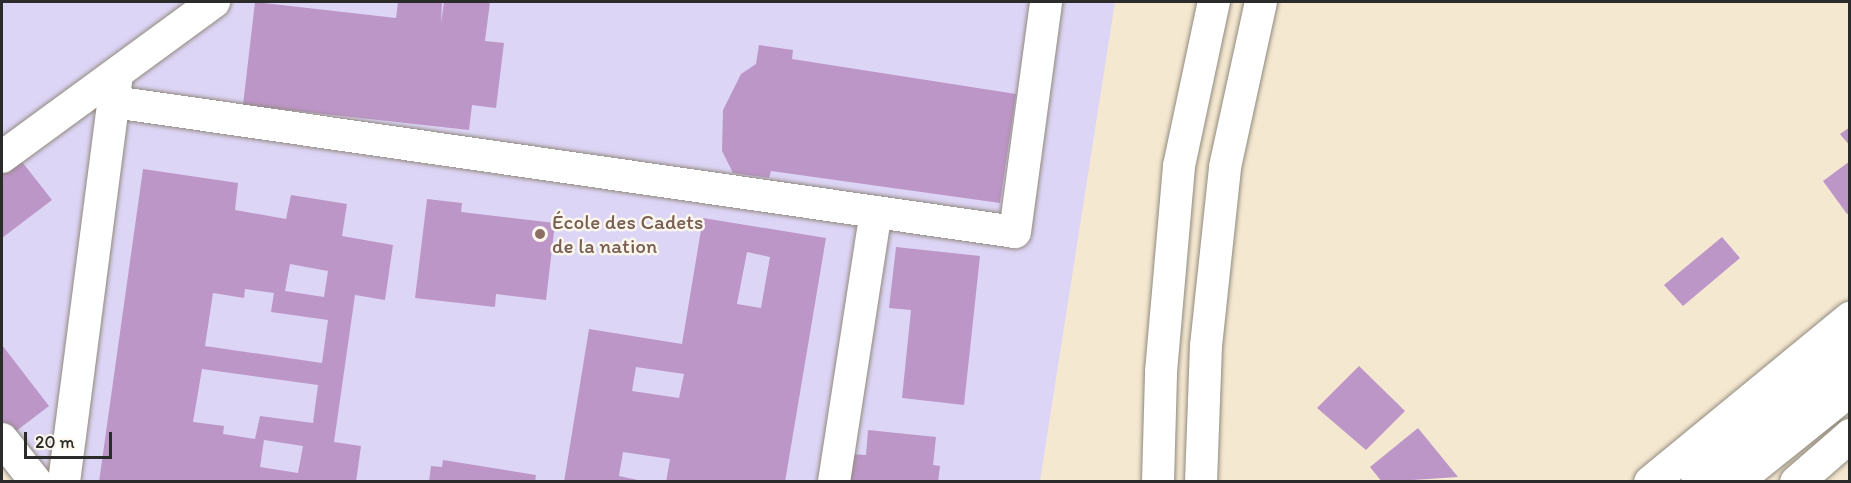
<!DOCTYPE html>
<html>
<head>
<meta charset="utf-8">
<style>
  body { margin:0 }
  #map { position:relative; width:1851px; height:483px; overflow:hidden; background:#f5e8d1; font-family:Itim,sans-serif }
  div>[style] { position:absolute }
  .built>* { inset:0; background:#ddd5f6 }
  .building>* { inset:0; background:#bd96c8 }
  .roads { filter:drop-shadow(0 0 2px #908a7e) drop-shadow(0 0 2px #908a7e) }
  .minor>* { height:32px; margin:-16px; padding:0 16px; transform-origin:16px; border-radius:16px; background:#fff }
  .major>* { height:33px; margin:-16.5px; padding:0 16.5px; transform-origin:16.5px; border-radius:16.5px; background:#fff }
  .dots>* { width:16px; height:16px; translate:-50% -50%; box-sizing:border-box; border:3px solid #fbf7ec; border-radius:50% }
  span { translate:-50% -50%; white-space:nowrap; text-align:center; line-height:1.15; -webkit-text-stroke:5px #fbf7ec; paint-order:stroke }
  .education-label { font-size:21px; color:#785e54 }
  .left { translate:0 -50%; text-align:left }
  .frame { position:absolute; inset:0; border:3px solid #2b2b2b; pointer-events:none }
  .scale { position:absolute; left:24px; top:432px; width:88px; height:27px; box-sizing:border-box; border:3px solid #2b2b2b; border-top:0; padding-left:8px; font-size:18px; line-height:21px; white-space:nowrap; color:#2b2b2b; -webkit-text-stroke:4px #fbf7ec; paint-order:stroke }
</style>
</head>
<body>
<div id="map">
  <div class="built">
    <i style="clip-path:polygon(2px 2px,1115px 2px,1040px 481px,14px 481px,2px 467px)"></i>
  </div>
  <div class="building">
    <i style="clip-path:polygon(255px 2px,396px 18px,398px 2px,442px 2px,441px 23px,444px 2px,490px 2px,485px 41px,504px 43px,496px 108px,472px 105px,469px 130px,243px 105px)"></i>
    <i style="clip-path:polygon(759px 45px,793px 50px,792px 59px,1016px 94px,1000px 203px,771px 171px,769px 178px,733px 173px,722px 151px,723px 110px,741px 74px,756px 64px)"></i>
    <i style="clip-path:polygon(1850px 127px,1850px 146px,1840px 134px)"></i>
    <i style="clip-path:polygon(19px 158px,52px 200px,2px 238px,2px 171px)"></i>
    <i style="clip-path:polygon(1850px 161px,1850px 213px,1847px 214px,1823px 181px)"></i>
    <i style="clip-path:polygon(evenodd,143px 169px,238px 183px,235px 210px,286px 219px,291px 195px,347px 204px,342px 236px,393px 245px,385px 300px,355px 295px,334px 442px,361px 446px,356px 482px,99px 482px,143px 169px,290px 264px,328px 271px,324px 297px,285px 291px,290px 264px,143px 169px,245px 289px,274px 293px,271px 312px,328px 320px,322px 363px,205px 346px,213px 293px,244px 298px,245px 289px,143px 169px,202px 369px,318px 385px,313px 423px,260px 416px,255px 439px,223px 434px,224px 426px,193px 422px,202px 369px,143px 169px,264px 440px,303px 446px,298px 473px,260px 467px,264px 440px)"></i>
    <i style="clip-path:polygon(427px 199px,462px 203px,461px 212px,555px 223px,546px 300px,496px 294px,495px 307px,415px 298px)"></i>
    <i style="clip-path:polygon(evenodd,703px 218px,826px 238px,785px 482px,666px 482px,670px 459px,623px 452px,619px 476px,647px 482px,564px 482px,589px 329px,682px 344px,703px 218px,747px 252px,770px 257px,761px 308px,737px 304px,747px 252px,703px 218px,636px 367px,684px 374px,679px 398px,632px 391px,636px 367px)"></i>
    <i style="clip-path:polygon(1722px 237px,1740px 258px,1683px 306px,1664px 285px)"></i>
    <i style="clip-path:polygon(896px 247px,980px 256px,964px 405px,902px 398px,911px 310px,889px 308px)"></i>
    <i style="clip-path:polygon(2px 345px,49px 406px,7px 438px,2px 432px)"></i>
    <i style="clip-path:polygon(1359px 366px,1405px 411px,1366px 450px,1317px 408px)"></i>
    <i style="clip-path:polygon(1418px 428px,1458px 477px,1382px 482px,1370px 467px)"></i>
    <i style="clip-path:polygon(868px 430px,936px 437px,933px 465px,940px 466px,938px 482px,845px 482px,848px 454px,866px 455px)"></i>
    <i style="clip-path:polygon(443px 460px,536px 475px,535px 482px,429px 482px,431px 466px,442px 467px)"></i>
  </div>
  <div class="roads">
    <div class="minor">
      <i style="left:114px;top:102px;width:910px;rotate:8.21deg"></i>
      <i style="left:1015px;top:232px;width:232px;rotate:-82.3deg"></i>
      <i style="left:2px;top:157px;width:263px;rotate:-36.2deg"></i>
      <i style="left:2px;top:439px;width:55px;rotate:51.7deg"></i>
      <i style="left:64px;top:482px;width:412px;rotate:-82.6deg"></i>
      <i style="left:834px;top:482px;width:273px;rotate:-81.2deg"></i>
      <i style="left:1158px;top:482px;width:110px;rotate:-88.4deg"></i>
      <i style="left:1161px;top:372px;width:207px;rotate:-85deg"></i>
      <i style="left:1179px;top:166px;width:168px;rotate:-78deg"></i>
      <i style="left:1201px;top:482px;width:136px;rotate:-87.9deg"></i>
      <i style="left:1206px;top:346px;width:180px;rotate:-83.9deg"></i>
      <i style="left:1225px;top:167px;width:169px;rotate:-77.7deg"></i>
    </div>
    <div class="major">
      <i style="left:1650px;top:482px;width:259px;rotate:-39.4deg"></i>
      <i style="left:1697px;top:482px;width:198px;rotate:-39.5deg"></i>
      <i style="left:1734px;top:482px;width:149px;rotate:-38.7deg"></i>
      <i style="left:1796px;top:482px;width:72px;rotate:-41deg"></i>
    </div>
  </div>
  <div class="dots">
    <i style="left:540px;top:234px;background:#8d6e63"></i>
  </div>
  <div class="education-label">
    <span class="left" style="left:552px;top:234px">École des Cadets<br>de la nation</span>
  </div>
  <div class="frame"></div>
  <div class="scale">20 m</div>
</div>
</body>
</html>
